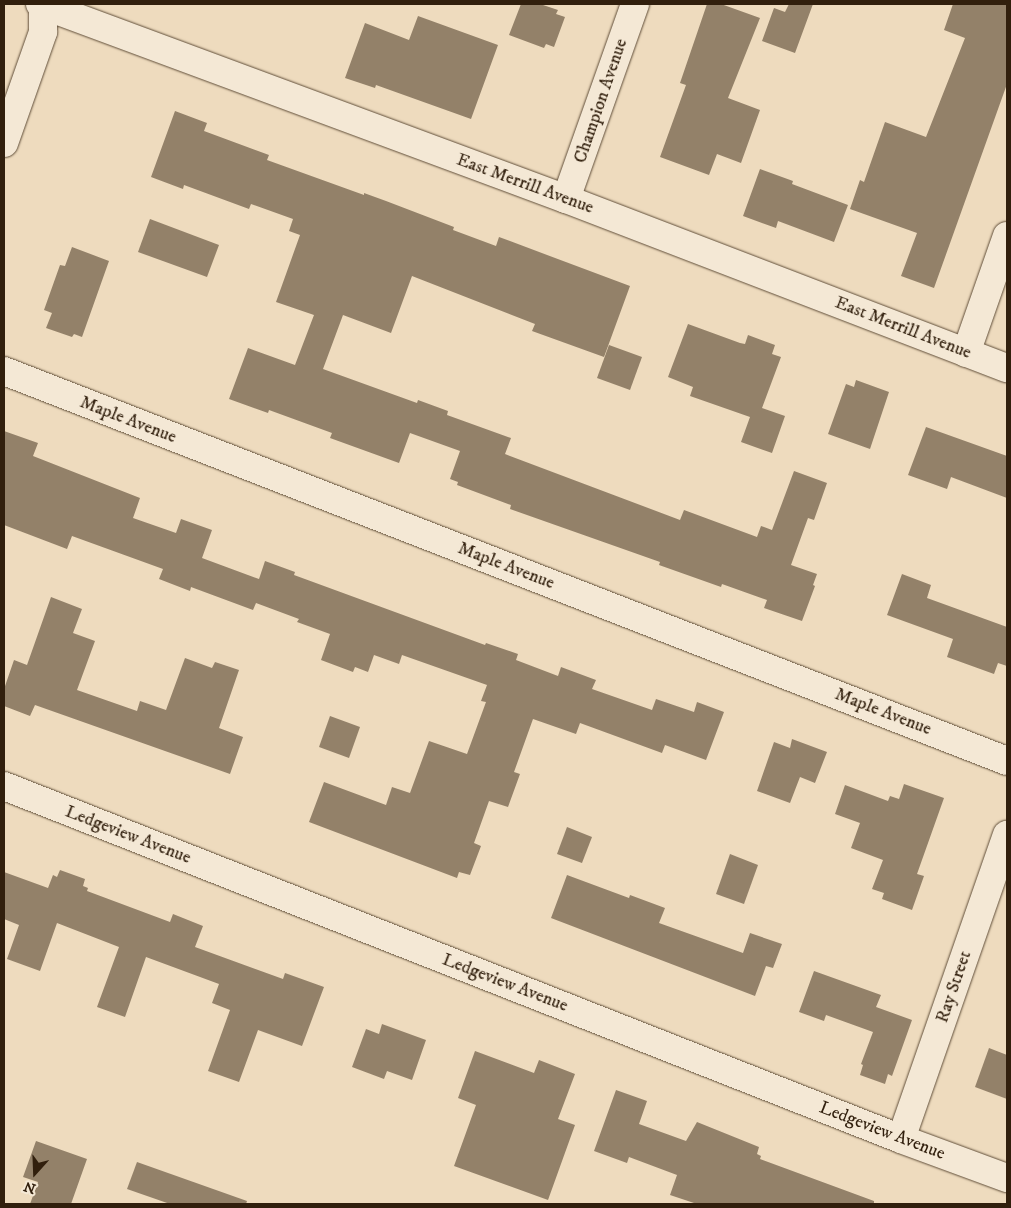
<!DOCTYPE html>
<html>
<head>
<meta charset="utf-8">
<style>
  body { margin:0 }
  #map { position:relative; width:1011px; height:1208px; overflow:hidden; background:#eedbbe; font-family:"IM FELL DW Pica",serif }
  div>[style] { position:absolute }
  .building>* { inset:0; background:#938169 }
  .roads { filter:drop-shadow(0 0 1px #604e39) drop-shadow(0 0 1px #604e39) }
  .street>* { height:28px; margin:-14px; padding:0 14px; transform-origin:14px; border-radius:14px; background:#f4e8d5 }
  span { translate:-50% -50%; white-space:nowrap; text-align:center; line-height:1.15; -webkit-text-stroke:4px #f4e8d5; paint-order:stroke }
  .street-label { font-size:18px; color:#311f0d }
  .frame { position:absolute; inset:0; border:5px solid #311f0d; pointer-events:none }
  .north { position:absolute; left:10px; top:1148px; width:50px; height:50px; -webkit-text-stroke:4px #f4e8d5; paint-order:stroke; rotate:200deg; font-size:14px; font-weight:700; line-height:20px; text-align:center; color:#311f0d }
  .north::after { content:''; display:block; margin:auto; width:18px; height:22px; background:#311f0d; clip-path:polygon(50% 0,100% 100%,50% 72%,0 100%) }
</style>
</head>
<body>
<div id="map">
  <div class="building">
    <i style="clip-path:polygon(521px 4px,540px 4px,558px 10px,556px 14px,565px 17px,554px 47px,546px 44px,544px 48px,509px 35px)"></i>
    <i style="clip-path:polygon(707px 4px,721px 4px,760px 18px,728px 98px,760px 110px,741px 163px,717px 154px,709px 175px,660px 157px,686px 85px,680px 83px)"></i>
    <i style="clip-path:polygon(789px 4px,813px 4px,795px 53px,762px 41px,774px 8px,785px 12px)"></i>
    <i style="clip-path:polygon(953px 4px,1007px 4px,1007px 84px,934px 288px,901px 276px,917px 233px,850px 209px,860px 180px,864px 182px,885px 122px,926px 137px,965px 38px,944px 30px)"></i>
    <i style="clip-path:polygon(418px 16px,498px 45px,471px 119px,376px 85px,375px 88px,345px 78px,365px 23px,409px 40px)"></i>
    <i style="clip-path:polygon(175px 111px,207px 123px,204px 131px,269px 155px,267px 160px,364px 195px,364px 193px,386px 201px,454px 227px,453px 230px,496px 246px,499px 237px,630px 286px,604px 357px,532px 331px,535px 324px,412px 276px,391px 333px,343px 315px,323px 369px,417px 403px,418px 400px,448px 411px,447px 415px,511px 438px,505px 454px,680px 520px,684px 510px,757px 537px,761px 526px,772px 530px,794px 471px,827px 483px,814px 520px,808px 518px,791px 565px,817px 574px,813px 585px,815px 586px,802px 621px,764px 608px,767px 600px,722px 584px,721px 587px,659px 565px,660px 562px,510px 509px,511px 505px,457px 485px,458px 482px,450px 479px,460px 451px,410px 433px,399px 463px,330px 438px,332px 433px,269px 410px,268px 413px,229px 399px,248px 348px,295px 365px,314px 315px,276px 302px,300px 235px,289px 231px,293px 219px,251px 204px,249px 209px,184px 185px,183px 189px,151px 177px)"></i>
    <i style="clip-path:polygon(760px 169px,793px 181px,792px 184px,848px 205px,834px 242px,778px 221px,776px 228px,743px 216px)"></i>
    <i style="clip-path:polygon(150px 219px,219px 245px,207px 277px,138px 252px)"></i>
    <i style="clip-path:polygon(72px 247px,109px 261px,82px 337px,74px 334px,72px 337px,46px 328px,52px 313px,44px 310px,60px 265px,65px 266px)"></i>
    <i style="clip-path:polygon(688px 324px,740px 343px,745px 344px,748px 335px,775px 345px,772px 354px,781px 357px,762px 408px,785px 416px,772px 453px,741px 442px,750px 417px,690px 396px,693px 387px,668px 377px)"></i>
    <i style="clip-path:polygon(609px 345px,642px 357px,630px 390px,597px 378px)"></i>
    <i style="clip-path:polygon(856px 380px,889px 392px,870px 449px,828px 434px,846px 384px,854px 387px)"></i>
    <i style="clip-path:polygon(926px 427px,1007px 456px,1007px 498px,951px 477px,947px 489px,908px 475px)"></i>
    <i style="clip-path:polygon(4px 431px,38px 443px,33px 456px,140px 498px,133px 518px,176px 533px,181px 519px,212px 530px,202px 558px,259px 579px,265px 561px,295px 572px,294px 575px,485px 645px,486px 643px,518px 654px,516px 660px,558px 676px,561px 667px,596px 680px,592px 689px,652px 710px,656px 699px,694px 712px,697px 702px,724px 712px,706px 760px,665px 745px,662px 753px,580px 723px,576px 734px,533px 719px,514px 772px,520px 774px,508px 807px,489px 801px,474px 843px,481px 846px,470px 875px,459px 872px,457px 878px,309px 822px,324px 782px,386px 805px,392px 787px,410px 793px,429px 741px,467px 754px,486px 702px,481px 701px,487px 685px,402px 655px,399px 664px,374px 655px,368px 672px,355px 667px,353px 672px,321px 660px,330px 634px,297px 622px,299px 619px,256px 603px,253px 610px,191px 587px,190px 591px,159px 579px,163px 569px,72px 536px,67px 549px,4px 525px)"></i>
    <i style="clip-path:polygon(902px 574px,931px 585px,927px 598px,1007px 627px,1007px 666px,998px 663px,994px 674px,947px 657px,953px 639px,887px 615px)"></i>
    <i style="clip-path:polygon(51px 597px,82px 609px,73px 633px,95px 641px,77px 690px,137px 711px,140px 701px,166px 710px,185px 658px,212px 668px,215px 662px,239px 670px,219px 728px,243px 737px,230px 774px,35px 705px,30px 716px,4px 706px,4px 689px,14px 660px,27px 665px)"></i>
    <i style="clip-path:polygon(330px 716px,360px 727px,349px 758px,319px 747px)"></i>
    <i style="clip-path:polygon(792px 739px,827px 752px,815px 783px,800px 777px,790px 803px,757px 791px,774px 742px,790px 748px)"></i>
    <i style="clip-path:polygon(904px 784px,944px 798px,917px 874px,924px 876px,912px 910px,882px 899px,884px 893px,872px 889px,883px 860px,851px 848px,860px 823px,835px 814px,845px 785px,888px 801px,890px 796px,899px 799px)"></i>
    <i style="clip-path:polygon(567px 827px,592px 837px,582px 863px,557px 854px)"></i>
    <i style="clip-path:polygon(730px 854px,758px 865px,744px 904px,716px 894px)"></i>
    <i style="clip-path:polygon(60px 870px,85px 879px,83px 886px,88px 888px,87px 891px,170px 922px,173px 914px,203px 926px,195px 947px,283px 979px,285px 973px,324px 987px,302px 1046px,258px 1030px,239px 1082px,208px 1071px,230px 1010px,212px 1003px,219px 984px,146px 957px,125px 1017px,97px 1007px,119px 947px,57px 923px,40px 971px,7px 959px,19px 925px,4px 919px,4px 872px,48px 888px,53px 875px,57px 877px)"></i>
    <i style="clip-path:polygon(567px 875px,629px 898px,630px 895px,665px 908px,659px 923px,743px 953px,750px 933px,782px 944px,773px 968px,766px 966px,755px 996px,551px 918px)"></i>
    <i style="clip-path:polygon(814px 971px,881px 995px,876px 1007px,912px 1020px,892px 1076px,888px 1074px,885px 1084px,860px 1075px,863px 1065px,861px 1064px,873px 1032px,826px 1015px,824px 1021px,799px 1012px)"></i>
    <i style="clip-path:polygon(382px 1024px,426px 1040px,412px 1080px,387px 1071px,384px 1079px,352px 1067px,366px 1029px,379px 1034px)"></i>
    <i style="clip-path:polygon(989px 1048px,1007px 1055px,1007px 1099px,975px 1087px)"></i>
    <i style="clip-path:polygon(475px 1051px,534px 1073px,539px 1060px,575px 1074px,558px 1119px,575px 1125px,548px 1200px,454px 1166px,476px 1105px,458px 1098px)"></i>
    <i style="clip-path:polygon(616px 1090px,647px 1101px,639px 1124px,686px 1141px,697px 1122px,759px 1147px,757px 1154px,761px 1156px,760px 1159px,874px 1201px,874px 1204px,697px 1204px,670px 1195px,677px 1175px,629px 1157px,627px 1163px,594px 1151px)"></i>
    <i style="clip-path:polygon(36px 1141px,87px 1159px,71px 1204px,30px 1204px,38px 1182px,23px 1177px)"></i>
    <i style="clip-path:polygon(137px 1162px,247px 1201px,246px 1204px,170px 1204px,127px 1189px)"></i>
  </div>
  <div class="roads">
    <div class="street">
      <i style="left:40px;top:4px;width:561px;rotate:20.34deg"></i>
      <i style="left:566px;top:199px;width:472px;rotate:21deg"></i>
      <i style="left:4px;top:143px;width:118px;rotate:-70.6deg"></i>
      <i style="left:43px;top:32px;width:28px;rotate:-90deg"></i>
      <i style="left:566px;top:199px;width:207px;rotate:-70.5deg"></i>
      <i style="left:966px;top:353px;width:124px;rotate:-70.7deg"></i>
      <i style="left:4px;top:371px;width:1076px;rotate:21.25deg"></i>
      <i style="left:4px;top:786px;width:964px;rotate:21.48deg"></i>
      <i style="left:901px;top:1139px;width:113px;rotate:20.2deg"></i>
      <i style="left:901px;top:1139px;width:322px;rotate:-70.8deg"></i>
    </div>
  </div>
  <div class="street-label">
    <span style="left:601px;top:101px;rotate:-71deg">Champion Avenue</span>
    <span style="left:525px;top:184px;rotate:20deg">East Merrill Avenue</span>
    <span style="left:903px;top:328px;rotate:21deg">East Merrill Avenue</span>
    <span style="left:128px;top:420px;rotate:21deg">Maple Avenue</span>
    <span style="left:506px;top:566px;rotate:21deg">Maple Avenue</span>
    <span style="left:883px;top:712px;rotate:21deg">Maple Avenue</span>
    <span style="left:128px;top:835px;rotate:21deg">Ledgeview Avenue</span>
    <span style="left:505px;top:983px;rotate:21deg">Ledgeview Avenue</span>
    <span style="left:954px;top:987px;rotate:-71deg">Ray Street</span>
    <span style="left:882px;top:1131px;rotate:21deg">Ledgeview Avenue</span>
  </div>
  <div class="frame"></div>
  <div class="north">N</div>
</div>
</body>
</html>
